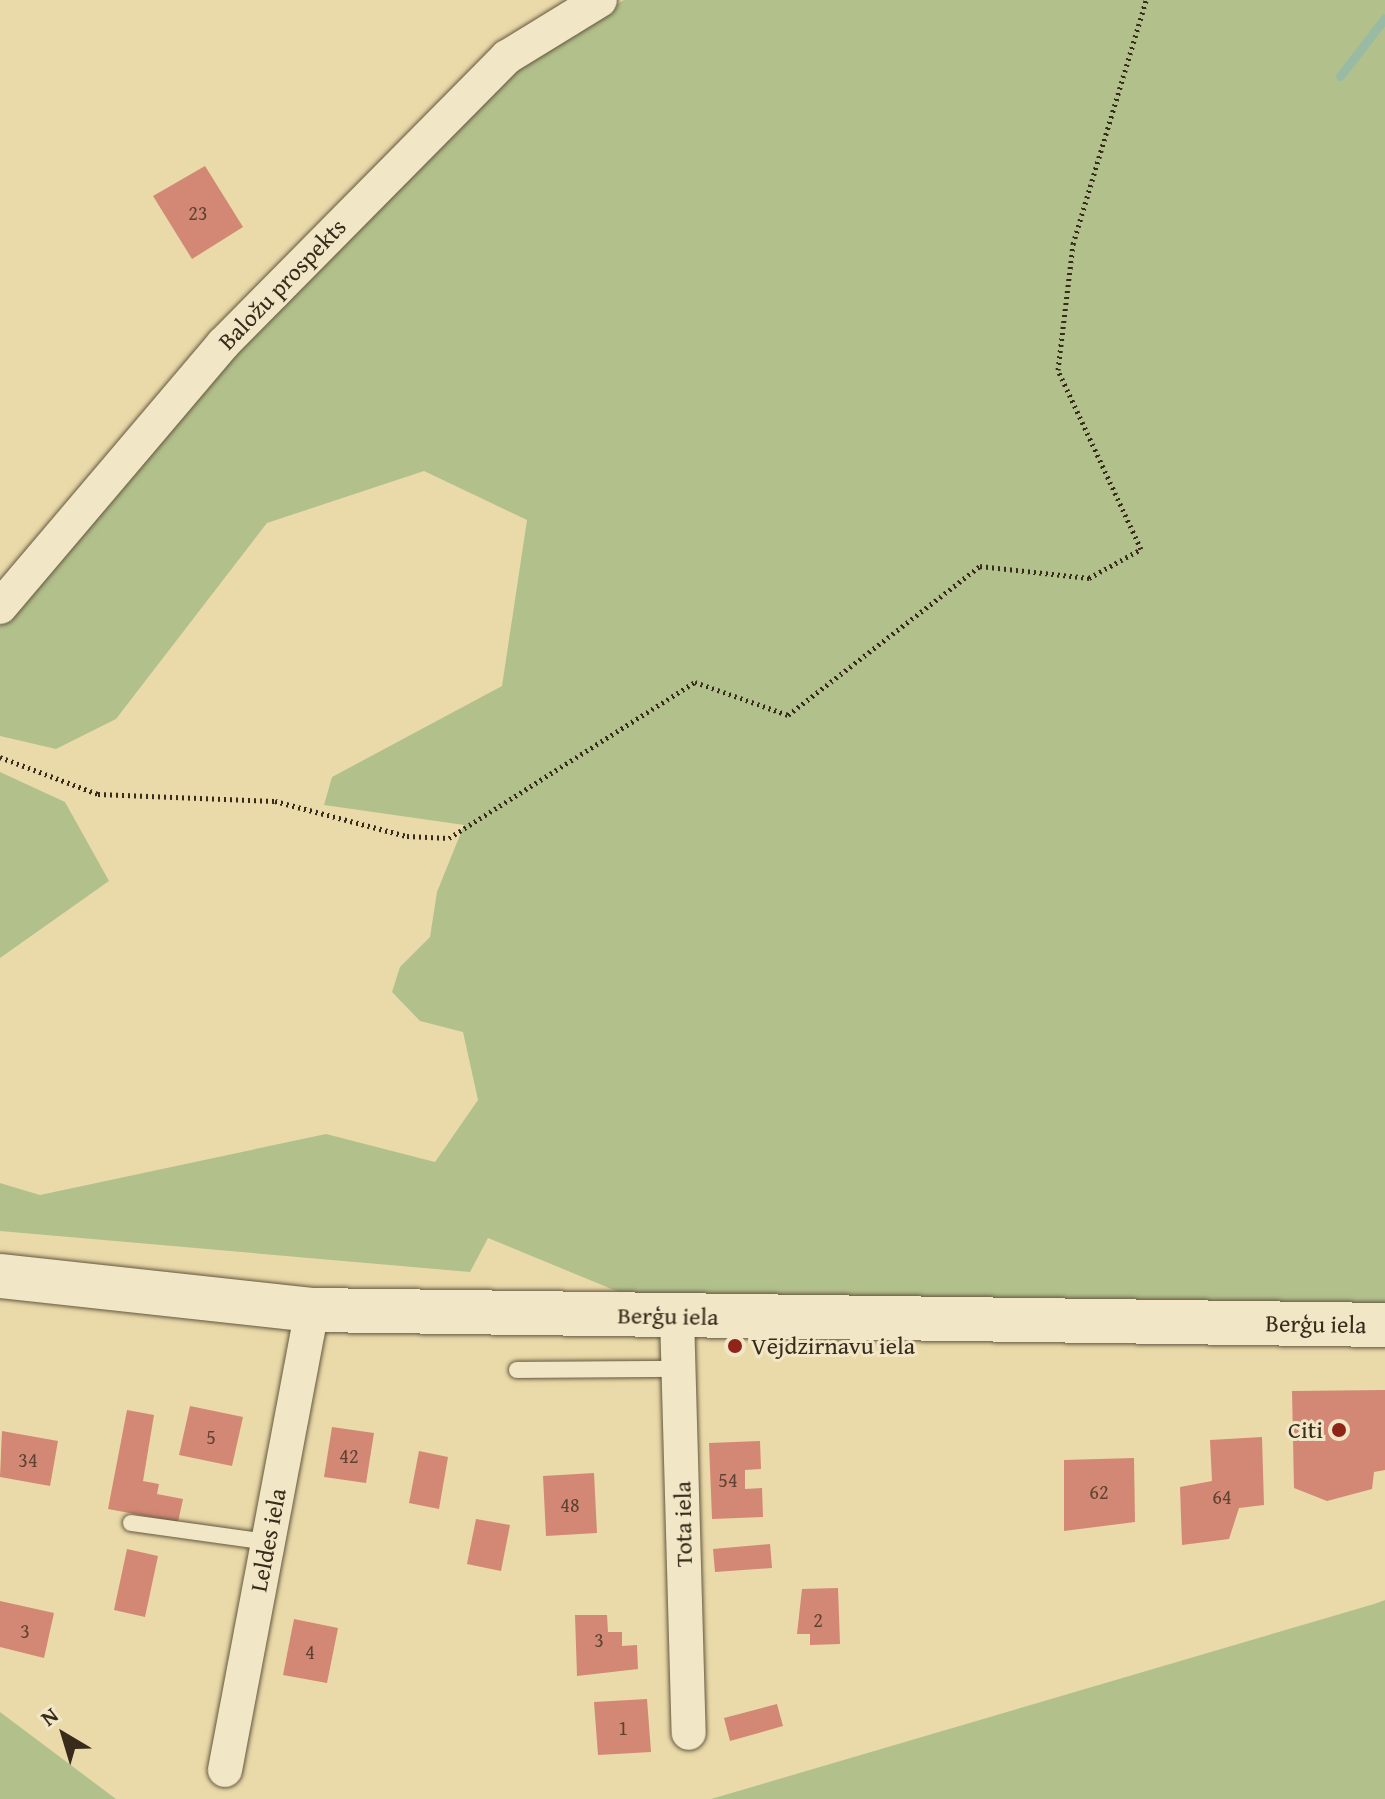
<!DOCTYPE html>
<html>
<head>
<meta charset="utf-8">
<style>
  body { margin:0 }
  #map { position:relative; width:1385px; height:1799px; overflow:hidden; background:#eadaa9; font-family:"Gentium Book Plus",serif }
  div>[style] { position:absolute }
  .green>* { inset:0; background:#b2c18c }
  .stream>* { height:9px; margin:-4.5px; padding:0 4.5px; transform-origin:4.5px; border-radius:4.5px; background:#99bba4 }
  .building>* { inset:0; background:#d28874 }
  .path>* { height:5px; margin-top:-2.5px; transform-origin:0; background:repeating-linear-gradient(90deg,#382b1c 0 2px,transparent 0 6px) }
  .roads { filter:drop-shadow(0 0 2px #64573f) drop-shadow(0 0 2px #64573f) }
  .service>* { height:16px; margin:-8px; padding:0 8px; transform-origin:8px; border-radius:8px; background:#f1e7c7 }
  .minor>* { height:34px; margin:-17px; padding:0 17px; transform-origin:17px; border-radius:17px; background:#f1e7c7 }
  .secondary>* { height:44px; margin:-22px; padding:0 22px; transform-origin:22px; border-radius:22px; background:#f1e7c7 }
  .dots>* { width:22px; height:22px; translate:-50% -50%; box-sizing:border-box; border:4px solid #f1e7c7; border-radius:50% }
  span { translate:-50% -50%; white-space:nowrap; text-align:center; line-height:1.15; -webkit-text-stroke:6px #f1e7c7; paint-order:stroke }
  .number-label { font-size:20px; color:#5e4232 }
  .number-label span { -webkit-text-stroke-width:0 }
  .street-label { font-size:24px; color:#382b1c }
  .poi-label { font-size:24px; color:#382b1c }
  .left { translate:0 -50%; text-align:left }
  .right { translate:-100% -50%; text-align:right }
  .north { position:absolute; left:24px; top:1695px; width:80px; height:80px; -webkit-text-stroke:6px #f1e7c7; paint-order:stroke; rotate:322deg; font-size:22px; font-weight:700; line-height:32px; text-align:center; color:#382b1c }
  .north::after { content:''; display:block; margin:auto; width:28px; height:36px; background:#382b1c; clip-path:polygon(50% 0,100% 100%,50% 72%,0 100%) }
</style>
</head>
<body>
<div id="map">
  <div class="green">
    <i style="clip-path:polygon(624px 0,1385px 0,1385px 1305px,631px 1297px,488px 1238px,470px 1272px,0 1231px,0 1183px,40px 1195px,326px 1134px,435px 1162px,478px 1100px,463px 1032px,420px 1021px,392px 992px,400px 967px,430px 937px,437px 892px,464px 825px,324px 805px,332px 777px,502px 686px,527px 520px,424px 471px,267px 523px,116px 719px,56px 749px,0 736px,0 626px,100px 498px,502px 72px)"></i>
    <i style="clip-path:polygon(0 772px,65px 802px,109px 881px,0 958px)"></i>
    <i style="clip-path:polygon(1385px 1600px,1385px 1799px,711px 1799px,1374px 1604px)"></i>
    <i style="clip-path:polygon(0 1712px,116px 1799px,0 1799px)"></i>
  </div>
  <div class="stream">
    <i style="left:1340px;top:76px;width:73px;rotate:-52.2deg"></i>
  </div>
  <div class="building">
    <i style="clip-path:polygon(205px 166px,243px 227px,192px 259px,153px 196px)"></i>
    <i style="clip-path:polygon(1385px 1390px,1385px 1470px,1374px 1472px,1372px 1489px,1327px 1501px,1294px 1488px,1292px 1391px)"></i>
    <i style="clip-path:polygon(190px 1406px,243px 1417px,232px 1466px,179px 1455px)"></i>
    <i style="clip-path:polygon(127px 1410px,154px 1415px,143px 1481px,159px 1484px,157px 1494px,183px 1499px,178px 1522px,108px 1509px)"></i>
    <i style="clip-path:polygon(332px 1427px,374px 1433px,366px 1483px,324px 1477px)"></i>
    <i style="clip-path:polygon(2px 1431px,58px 1441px,50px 1486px,0 1477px)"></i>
    <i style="clip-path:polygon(1262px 1437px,1264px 1505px,1239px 1508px,1229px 1539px,1182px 1545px,1180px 1487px,1212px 1481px,1210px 1440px)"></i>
    <i style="clip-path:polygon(760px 1441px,761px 1469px,745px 1470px,745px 1489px,762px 1488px,763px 1517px,712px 1519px,709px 1443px)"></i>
    <i style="clip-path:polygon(419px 1451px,448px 1457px,439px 1509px,409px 1503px)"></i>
    <i style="clip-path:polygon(1134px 1458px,1135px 1522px,1064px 1531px,1064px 1460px)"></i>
    <i style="clip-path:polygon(594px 1473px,597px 1533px,546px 1536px,543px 1476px)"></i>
    <i style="clip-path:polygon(476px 1519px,510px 1525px,501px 1571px,467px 1564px)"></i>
    <i style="clip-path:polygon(770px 1544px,772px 1568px,715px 1572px,713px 1549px)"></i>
    <i style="clip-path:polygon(127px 1549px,158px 1556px,145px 1617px,114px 1610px)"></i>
    <i style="clip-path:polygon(838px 1588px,840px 1644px,810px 1645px,810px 1634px,797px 1634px,802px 1589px)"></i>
    <i style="clip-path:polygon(0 1601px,54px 1613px,44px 1658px,0 1647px)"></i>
    <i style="clip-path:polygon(575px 1615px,607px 1615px,608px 1632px,622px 1632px,622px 1646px,637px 1645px,638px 1669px,577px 1676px)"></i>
    <i style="clip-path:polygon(294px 1619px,338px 1628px,327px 1683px,283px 1675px)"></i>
    <i style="clip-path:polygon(647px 1699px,651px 1752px,598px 1755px,594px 1702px)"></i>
    <i style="clip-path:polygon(777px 1704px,783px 1726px,730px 1741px,724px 1718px)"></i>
  </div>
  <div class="path">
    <i style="left:0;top:757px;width:105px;rotate:20.7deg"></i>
    <i style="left:98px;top:794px;width:177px;rotate:2.3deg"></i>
    <i style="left:275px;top:801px;width:137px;rotate:14.9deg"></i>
    <i style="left:407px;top:836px;width:42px;rotate:2.7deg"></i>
    <i style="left:449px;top:838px;width:291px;rotate:-32.4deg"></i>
    <i style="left:695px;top:682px;width:99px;rotate:19.5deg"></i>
    <i style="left:788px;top:715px;width:243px;rotate:-37.8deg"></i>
    <i style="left:980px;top:566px;width:110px;rotate:6.3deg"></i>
    <i style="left:1089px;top:578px;width:60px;rotate:-29.1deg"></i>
    <i style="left:1141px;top:549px;width:197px;rotate:-114.9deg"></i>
    <i style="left:1058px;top:370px;width:127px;rotate:-83.2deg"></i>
    <i style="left:1073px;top:244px;width:255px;rotate:-73.3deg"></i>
  </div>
  <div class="roads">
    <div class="service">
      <i style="left:517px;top:1370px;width:162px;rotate:-0.4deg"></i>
      <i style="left:131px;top:1523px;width:138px;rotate:7.9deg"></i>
    </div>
    <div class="minor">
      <i style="left:0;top:607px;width:345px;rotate:-49.7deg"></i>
      <i style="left:223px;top:344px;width:404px;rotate:-45.3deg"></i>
      <i style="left:507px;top:57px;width:109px;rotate:-31.5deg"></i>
      <i style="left:677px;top:1316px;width:417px;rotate:88.4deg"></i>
      <i style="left:225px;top:1770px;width:468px;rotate:-79.3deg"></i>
    </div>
    <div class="secondary">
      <i style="left:0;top:1276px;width:314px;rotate:6.2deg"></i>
      <i style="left:312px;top:1310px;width:1073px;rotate:0.8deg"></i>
    </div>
  </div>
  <div class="dots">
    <i style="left:735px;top:1346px;background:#8f2418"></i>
    <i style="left:1339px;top:1430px;background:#8f2418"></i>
  </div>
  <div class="number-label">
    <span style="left:198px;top:212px">23</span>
    <span style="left:211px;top:1436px">5</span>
    <span style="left:349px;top:1455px">42</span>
    <span style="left:28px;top:1459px">34</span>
    <span style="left:728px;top:1479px">54</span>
    <span style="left:1099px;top:1491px">62</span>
    <span style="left:1222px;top:1496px">64</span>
    <span style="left:570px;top:1504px">48</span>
    <span style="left:818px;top:1619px">2</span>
    <span style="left:25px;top:1630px">3</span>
    <span style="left:599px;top:1639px">3</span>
    <span style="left:310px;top:1651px">4</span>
    <span style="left:623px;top:1727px">1</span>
  </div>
  <div class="street-label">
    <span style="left:282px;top:284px;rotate:-46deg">Baložu prospekts</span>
    <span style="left:668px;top:1316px;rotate:1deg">Berģu iela</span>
    <span style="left:1316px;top:1324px;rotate:1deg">Berģu iela</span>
    <span style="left:683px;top:1524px;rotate:-91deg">Tota iela</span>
    <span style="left:268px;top:1540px;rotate:-79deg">Leldes iela</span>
  </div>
  <div class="poi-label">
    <span class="left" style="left:751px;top:1346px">Vējdzirnavu iela</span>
    <span class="right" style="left:1323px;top:1430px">Citi</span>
  </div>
  <div class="north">N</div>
</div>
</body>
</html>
